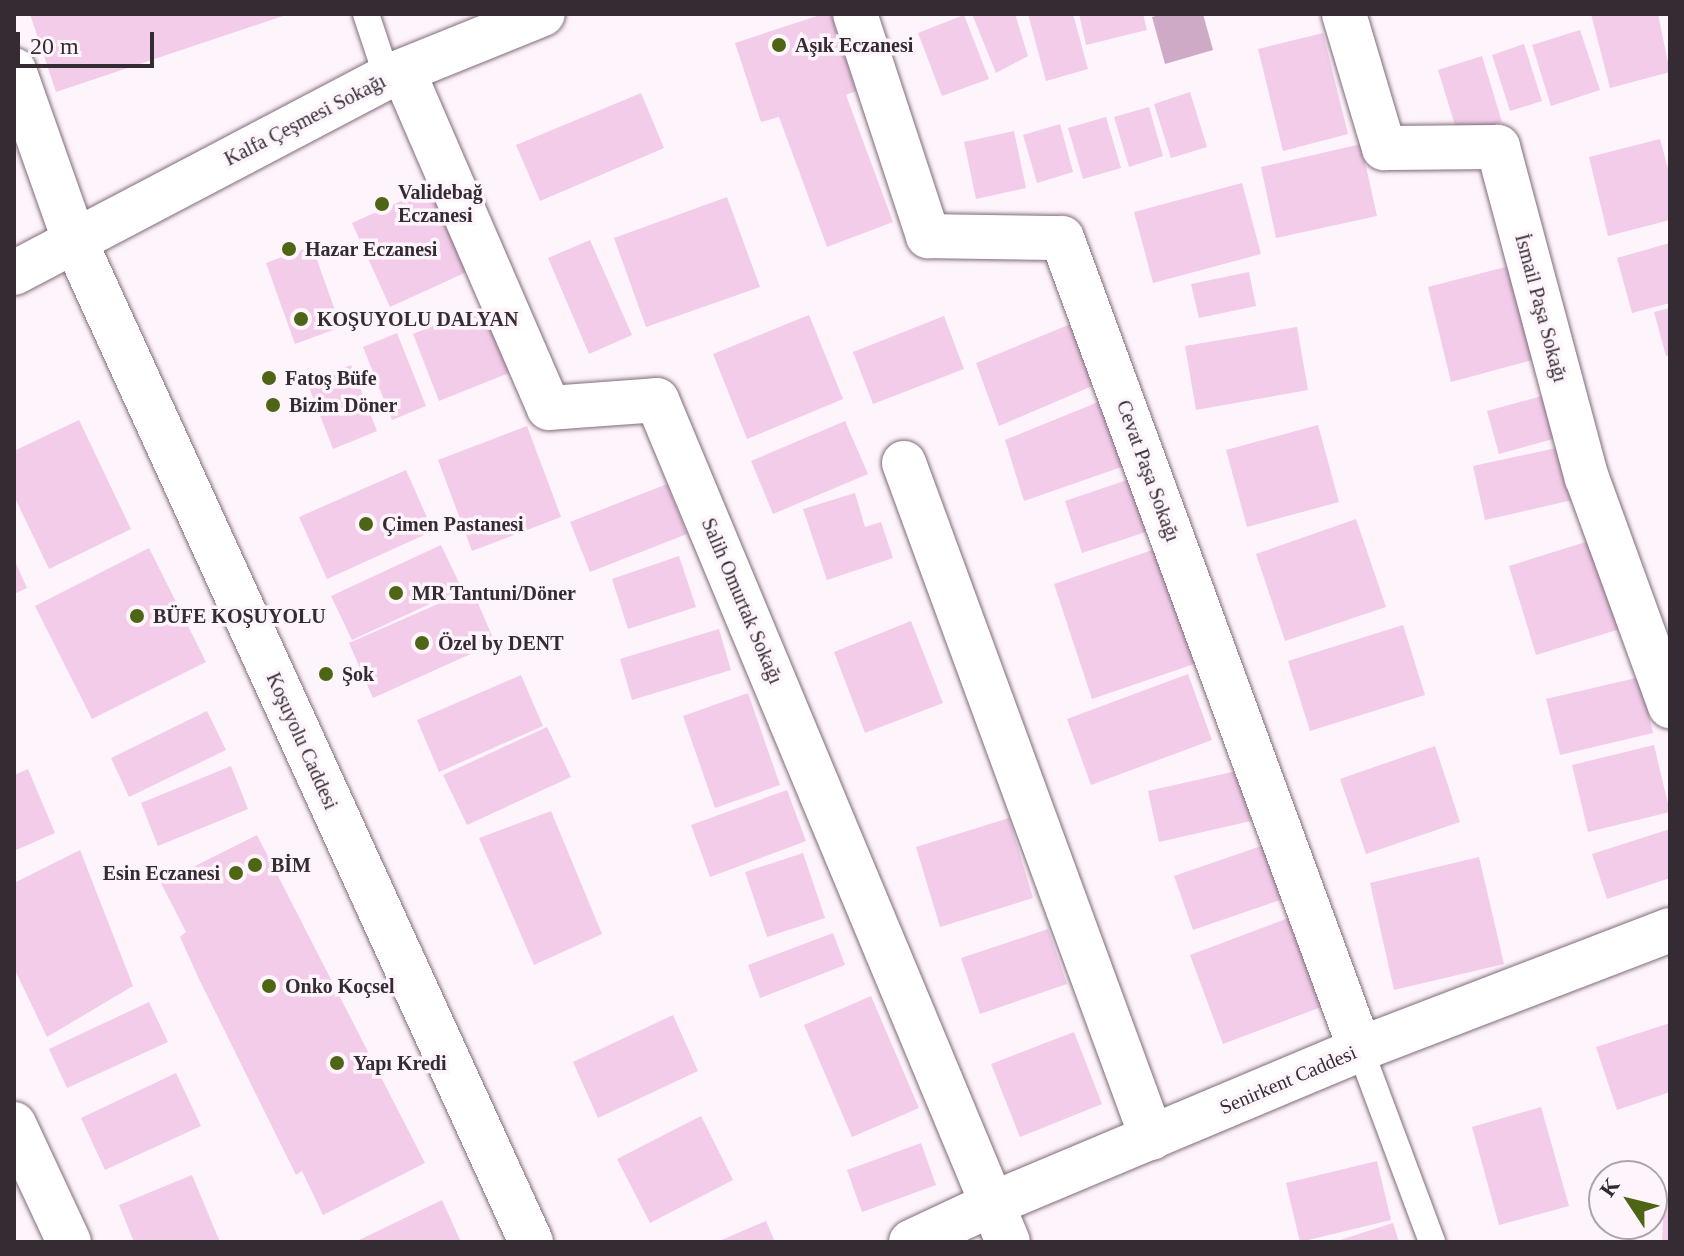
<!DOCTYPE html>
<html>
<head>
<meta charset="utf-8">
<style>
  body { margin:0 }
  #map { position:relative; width:1684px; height:1256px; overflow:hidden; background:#fef4fb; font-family:Georgia,serif }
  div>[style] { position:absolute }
  .water>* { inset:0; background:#cfaac7 }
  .building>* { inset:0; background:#f2cce9 }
  .roads { filter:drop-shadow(0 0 2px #806b7b) drop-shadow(0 0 2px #806b7b) }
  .lane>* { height:26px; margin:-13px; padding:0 13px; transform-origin:13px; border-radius:13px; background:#fff }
  .street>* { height:44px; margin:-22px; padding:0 22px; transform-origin:22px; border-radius:22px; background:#fff }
  .secondary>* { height:44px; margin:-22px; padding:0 22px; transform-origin:22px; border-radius:22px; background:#fff }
  .dots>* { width:22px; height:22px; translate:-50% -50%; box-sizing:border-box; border:4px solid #fef4fb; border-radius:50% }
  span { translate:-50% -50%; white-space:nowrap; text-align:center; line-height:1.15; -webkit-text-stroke:7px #fef4fb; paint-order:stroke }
  .poi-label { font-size:20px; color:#352c33; font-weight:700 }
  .left { translate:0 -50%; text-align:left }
  .right { translate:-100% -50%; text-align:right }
  .street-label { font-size:20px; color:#352c33 }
  .frame { position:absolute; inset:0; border:16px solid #352c33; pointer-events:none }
  .north { position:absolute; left:1588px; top:1160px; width:80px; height:80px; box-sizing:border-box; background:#fef4fb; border:2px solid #aea4ab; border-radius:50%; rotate:305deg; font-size:22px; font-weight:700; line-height:32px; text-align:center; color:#352c33 }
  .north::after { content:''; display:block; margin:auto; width:28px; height:36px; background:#4d6514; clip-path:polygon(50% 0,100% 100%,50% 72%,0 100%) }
  .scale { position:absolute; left:16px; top:32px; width:138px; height:36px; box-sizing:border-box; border:4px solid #352c33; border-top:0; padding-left:10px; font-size:24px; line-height:28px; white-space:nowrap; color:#352c33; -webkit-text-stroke:6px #fef4fb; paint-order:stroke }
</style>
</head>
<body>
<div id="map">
  <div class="water">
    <i style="clip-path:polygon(1162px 14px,1203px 14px,1213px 50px,1165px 64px,1152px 17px)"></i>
  </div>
  <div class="building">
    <i style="clip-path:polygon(30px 14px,286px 14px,286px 15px,56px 92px)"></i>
    <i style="clip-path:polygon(823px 14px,831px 14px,856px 91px,846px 95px,893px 222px,827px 247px,779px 117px,761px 122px,735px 43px)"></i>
    <i style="clip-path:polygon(972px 14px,1015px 14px,1028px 56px,996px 73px)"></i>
    <i style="clip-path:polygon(1028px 14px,1073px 14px,1088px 69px,1046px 81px)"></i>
    <i style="clip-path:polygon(1079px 14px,1143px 14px,1147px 30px,1086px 45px)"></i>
    <i style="clip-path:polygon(1591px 14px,1658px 14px,1670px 72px,1610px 88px)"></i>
    <i style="clip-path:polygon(964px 15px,989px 79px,942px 96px,918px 33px)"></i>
    <i style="clip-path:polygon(1580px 30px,1600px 90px,1551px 106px,1532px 45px)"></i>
    <i style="clip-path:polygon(1323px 33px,1348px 134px,1283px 151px,1258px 49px)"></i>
    <i style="clip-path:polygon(1524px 44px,1542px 101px,1510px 111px,1492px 55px)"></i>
    <i style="clip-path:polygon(1482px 56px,1502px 122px,1458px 135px,1438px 70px)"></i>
    <i style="clip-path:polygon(1190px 92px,1207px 147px,1171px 158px,1154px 104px)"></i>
    <i style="clip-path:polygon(641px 93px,664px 148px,540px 201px,516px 145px)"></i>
    <i style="clip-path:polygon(1149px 107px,1163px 156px,1129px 167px,1114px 117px)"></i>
    <i style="clip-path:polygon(1106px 117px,1121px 168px,1083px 179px,1068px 128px)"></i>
    <i style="clip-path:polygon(1060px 124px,1073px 172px,1037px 183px,1023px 135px)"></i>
    <i style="clip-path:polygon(1014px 131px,1026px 188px,976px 199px,964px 142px)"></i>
    <i style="clip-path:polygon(1660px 139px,1670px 176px,1670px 220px,1608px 236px,1589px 157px)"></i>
    <i style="clip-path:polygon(1361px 144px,1377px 216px,1276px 238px,1261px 167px)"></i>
    <i style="clip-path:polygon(1242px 183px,1261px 254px,1153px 283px,1134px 212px)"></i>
    <i style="clip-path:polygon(432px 187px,471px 270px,390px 307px,352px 223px)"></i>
    <i style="clip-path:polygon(727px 197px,760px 287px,646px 327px,614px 238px)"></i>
    <i style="clip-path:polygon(590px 240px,632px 335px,589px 354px,548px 258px)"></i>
    <i style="clip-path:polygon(1670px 243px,1670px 303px,1632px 313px,1617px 258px)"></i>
    <i style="clip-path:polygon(312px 246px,341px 327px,295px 344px,266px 263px)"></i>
    <i style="clip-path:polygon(1517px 264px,1540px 358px,1451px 382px,1428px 287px)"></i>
    <i style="clip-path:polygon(1249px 272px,1256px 306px,1199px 318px,1191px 284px)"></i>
    <i style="clip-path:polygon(483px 306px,509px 373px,439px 401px,413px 334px)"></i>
    <i style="clip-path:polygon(1670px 308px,1670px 355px,1666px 356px,1654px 312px)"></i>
    <i style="clip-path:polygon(809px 315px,843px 399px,747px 439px,713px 354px)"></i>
    <i style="clip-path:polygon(944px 316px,964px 369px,873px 404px,853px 352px)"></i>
    <i style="clip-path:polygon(1078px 321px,1104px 381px,999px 426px,976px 363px)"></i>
    <i style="clip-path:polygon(1297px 327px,1308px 390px,1196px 410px,1185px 346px)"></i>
    <i style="clip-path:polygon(397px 333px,426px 406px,392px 420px,363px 347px)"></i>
    <i style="clip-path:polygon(351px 365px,377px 431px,333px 449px,307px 382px)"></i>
    <i style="clip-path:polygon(1553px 393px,1564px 436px,1499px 454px,1487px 411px)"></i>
    <i style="clip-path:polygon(1108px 398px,1130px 464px,1024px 501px,1005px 440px)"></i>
    <i style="clip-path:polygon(79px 420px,131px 529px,49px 569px,14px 496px,14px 451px)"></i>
    <i style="clip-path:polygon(845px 421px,868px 474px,773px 514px,751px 461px)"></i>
    <i style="clip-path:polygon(1318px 425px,1339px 502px,1247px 527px,1226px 450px)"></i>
    <i style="clip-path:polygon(527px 426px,561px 517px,472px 551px,438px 460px)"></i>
    <i style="clip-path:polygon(1566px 446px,1577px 499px,1485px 520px,1473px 466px)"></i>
    <i style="clip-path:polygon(406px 470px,433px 531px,327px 579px,299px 517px)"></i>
    <i style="clip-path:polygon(1136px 477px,1152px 530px,1082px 553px,1065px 501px)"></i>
    <i style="clip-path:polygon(667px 484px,687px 534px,590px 572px,570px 522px)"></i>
    <i style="clip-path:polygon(855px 493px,865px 527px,881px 522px,893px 558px,827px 580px,803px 509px)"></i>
    <i style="clip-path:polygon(1356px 519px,1386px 607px,1285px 641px,1256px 554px)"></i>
    <i style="clip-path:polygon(1592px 540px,1620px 629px,1536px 655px,1509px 566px)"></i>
    <i style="clip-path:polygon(441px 545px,462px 589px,352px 640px,331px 596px)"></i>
    <i style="clip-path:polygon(149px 548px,206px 662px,92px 719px,35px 606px)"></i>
    <i style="clip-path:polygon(1158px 548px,1197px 663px,1092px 699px,1054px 584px)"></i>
    <i style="clip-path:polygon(679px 556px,696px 607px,628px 629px,612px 579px)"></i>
    <i style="clip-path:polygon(14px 559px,27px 588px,14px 594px)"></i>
    <i style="clip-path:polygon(472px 589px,495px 643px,373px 698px,349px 643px)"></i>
    <i style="clip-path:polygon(911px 621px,943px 703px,865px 733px,834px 652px)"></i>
    <i style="clip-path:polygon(1403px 625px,1425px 695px,1310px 731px,1288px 661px)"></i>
    <i style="clip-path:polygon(719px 629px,731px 670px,632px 700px,620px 659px)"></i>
    <i style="clip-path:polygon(1188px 674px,1212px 740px,1091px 785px,1067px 719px)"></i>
    <i style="clip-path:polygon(521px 675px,543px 726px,439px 772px,417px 720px)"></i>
    <i style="clip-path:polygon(1640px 677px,1653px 733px,1560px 755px,1546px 699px)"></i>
    <i style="clip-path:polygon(748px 693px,780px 785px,715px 808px,683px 716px)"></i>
    <i style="clip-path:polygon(207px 711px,226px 750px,129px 797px,111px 758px)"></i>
    <i style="clip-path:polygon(547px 727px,571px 777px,467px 825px,443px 775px)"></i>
    <i style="clip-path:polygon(1654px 745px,1670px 812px,1588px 832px,1572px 765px)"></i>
    <i style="clip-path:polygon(1435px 746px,1460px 822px,1366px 854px,1340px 779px)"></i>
    <i style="clip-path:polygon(231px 766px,248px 809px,158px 846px,141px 803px)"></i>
    <i style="clip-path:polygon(28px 769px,55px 833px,14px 851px,14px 775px)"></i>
    <i style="clip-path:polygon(1241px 770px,1251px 821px,1159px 842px,1148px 791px)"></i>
    <i style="clip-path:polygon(787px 790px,806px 841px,710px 877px,691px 825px)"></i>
    <i style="clip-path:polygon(551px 811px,602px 934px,534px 965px,479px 838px)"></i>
    <i style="clip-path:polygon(1009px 818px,1033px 898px,940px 927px,916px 847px)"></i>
    <i style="clip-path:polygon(1670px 829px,1670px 878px,1607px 899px,1592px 854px)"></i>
    <i style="clip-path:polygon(257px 835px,425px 1163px,323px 1215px,302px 1171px,296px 1175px,199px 979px,180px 937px,186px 932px,161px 883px)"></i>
    <i style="clip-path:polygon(1270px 843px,1289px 897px,1193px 930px,1174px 876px)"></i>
    <i style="clip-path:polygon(80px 850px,133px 986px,47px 1037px,14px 968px,14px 883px)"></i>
    <i style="clip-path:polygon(803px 853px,825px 918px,767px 937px,745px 872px)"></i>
    <i style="clip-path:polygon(1479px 857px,1504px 964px,1394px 990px,1370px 883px)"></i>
    <i style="clip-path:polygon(1291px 917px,1324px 1006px,1223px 1044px,1190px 955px)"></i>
    <i style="clip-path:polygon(1048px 929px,1067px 984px,980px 1014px,961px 958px)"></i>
    <i style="clip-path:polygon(833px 933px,845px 965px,760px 998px,748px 965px)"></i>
    <i style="clip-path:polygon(871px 996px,919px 1108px,852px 1137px,804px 1025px)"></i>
    <i style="clip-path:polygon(149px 1002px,168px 1042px,67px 1088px,49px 1049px)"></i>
    <i style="clip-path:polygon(673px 1015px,698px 1071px,598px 1118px,573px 1062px)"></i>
    <i style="clip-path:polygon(1670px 1023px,1670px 1092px,1617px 1110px,1596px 1047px)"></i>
    <i style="clip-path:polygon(1074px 1032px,1102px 1104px,1020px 1137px,991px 1064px)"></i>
    <i style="clip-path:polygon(176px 1073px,201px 1126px,105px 1170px,81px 1118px)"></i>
    <i style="clip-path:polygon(1541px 1107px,1569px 1206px,1499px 1225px,1472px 1127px)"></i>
    <i style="clip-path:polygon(701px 1116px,733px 1180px,650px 1223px,617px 1159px)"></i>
    <i style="clip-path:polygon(921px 1143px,936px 1185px,862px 1212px,847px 1170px)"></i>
    <i style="clip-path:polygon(1377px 1161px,1391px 1220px,1300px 1242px,1286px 1183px)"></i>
    <i style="clip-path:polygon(192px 1175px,220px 1242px,134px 1242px,119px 1205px)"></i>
    <i style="clip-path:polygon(1664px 1197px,1670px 1198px,1670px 1242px,1662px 1242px)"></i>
    <i style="clip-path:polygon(442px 1200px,461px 1242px,355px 1242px)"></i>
    <i style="clip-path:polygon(766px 1221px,775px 1242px,717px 1242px)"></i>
    <i style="clip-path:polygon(1393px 1223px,1399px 1242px,1337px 1242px,1337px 1241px)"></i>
  </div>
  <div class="roads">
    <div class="lane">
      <i style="left:366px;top:14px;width:66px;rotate:71.6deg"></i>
      <i style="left:1360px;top:1049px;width:206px;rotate:69.5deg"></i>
    </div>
    <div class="street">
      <i style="left:855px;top:14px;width:234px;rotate:71.8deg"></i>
      <i style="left:928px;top:236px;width:134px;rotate:0.9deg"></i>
      <i style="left:1062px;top:238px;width:864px;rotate:69.82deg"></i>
      <i style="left:1344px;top:14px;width:140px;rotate:73.4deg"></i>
      <i style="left:1384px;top:148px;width:114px;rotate:-0.5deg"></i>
      <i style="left:1498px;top:147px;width:343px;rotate:75deg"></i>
      <i style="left:1587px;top:478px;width:243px;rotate:70deg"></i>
      <i style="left:403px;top:71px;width:367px;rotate:66.6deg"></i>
      <i style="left:549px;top:408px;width:108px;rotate:-4.2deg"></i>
      <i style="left:657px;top:400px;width:912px;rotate:67.37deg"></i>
      <i style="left:904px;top:463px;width:719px;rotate:69.83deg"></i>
    </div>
    <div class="secondary">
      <i style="left:14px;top:70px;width:179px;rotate:70.5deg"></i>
      <i style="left:74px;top:239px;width:1102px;rotate:65.5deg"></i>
      <i style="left:14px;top:273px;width:421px;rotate:-27.7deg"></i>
      <i style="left:387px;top:77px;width:168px;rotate:-22deg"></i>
      <i style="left:14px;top:1124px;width:130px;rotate:65deg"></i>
      <i style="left:911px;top:1242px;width:89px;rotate:-25.1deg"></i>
      <i style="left:992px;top:1204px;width:399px;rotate:-22.8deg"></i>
      <i style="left:1360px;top:1049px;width:332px;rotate:-21deg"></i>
    </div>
  </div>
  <div class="dots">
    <i style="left:779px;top:45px;background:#4d6514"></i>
    <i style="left:382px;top:204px;background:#4d6514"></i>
    <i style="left:289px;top:249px;background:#4d6514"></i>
    <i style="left:301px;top:319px;background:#4d6514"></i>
    <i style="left:269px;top:378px;background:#4d6514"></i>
    <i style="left:273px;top:405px;background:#4d6514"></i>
    <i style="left:366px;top:524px;background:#4d6514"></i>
    <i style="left:396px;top:593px;background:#4d6514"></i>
    <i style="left:137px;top:616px;background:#4d6514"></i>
    <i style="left:422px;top:643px;background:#4d6514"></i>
    <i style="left:326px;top:674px;background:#4d6514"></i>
    <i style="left:255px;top:865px;background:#4d6514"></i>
    <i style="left:236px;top:873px;background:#4d6514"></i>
    <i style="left:269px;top:986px;background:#4d6514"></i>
    <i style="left:337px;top:1063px;background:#4d6514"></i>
  </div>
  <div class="poi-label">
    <span class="left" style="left:795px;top:45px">Aşık Eczanesi</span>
    <span class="left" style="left:398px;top:204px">Validebağ<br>Eczanesi</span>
    <span class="left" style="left:305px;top:249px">Hazar Eczanesi</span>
    <span class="left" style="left:317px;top:319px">KOŞUYOLU DALYAN</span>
    <span class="left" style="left:285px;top:378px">Fatoş Büfe</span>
    <span class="left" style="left:289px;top:405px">Bizim Döner</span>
    <span class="left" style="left:382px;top:524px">Çimen Pastanesi</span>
    <span class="left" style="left:412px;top:593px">MR Tantuni/Döner</span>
    <span class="left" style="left:153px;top:616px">BÜFE KOŞUYOLU</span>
    <span class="left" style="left:438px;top:643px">Özel by DENT</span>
    <span class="left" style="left:342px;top:674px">Şok</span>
    <span class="left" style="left:271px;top:865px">BİM</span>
    <span class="right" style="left:220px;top:873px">Esin Eczanesi</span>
    <span class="left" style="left:285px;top:986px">Onko Koçsel</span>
    <span class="left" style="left:353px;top:1063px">Yapı Kredi</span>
  </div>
  <div class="street-label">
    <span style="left:305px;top:120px;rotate:-27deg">Kalfa Çeşmesi Sokağı</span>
    <span style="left:1541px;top:308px;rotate:75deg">İsmail Paşa Sokağı</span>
    <span style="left:1148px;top:471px;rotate:70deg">Cevat Paşa Sokağı</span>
    <span style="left:742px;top:601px;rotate:67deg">Salih Omurtak Sokağı</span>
    <span style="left:302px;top:741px;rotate:66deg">Koşuyolu Caddesi</span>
    <span style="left:1288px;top:1080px;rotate:-23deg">Senirkent Caddesi</span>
  </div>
  <div class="frame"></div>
  <div class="north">K</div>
  <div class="scale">20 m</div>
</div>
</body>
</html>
